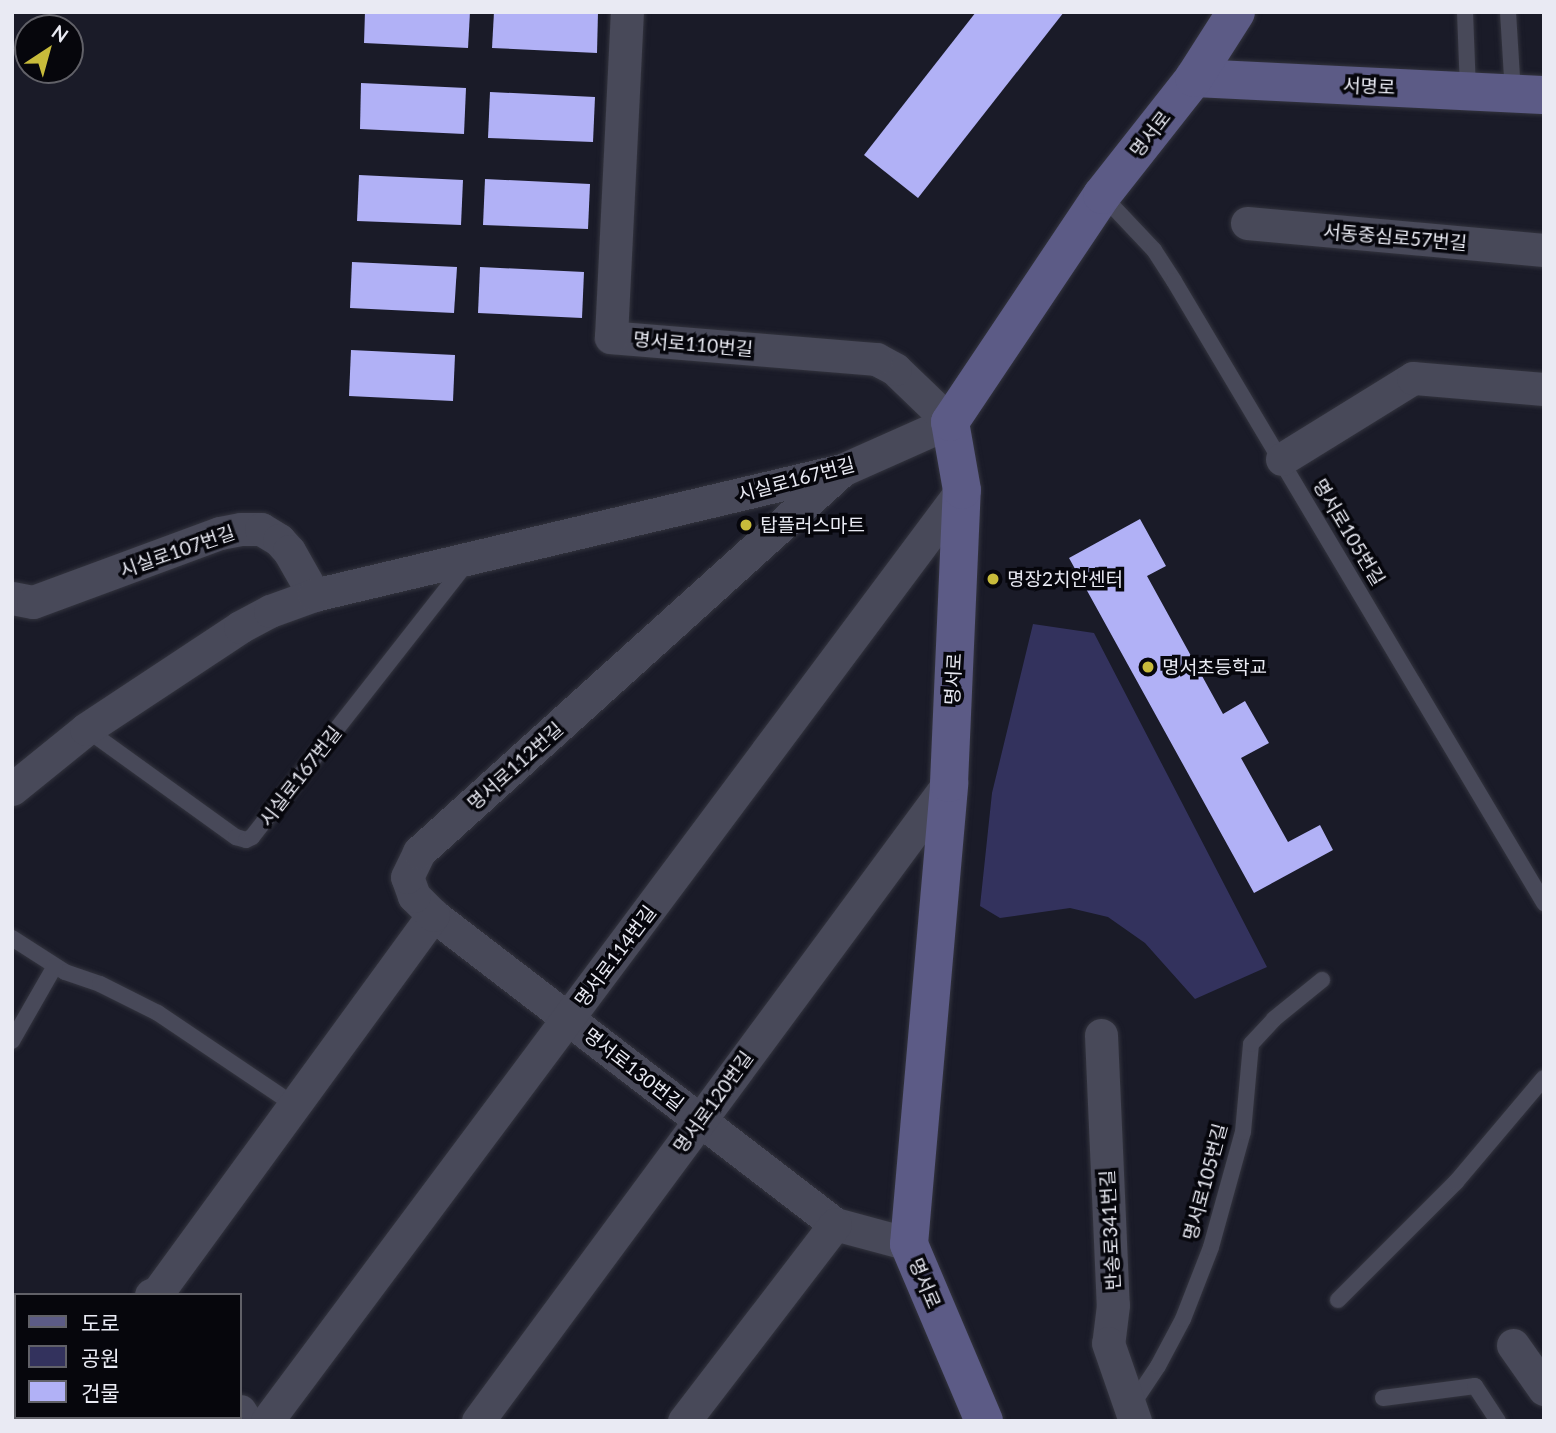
<!DOCTYPE html>
<html>
<head>
<meta charset="utf-8">
<style>
  body { margin:0 }
  #map { position:relative; width:1556px; height:1433px; overflow:hidden; background:#1a1b28; font-family:Lato,"Noto Sans KR",sans-serif }
  div>[style] { position:absolute }
  .green>* { inset:0; background:#33325d }
  .building>* { inset:0; background:#b1b1f6 }
  .roads { filter:drop-shadow(0 0 2px #33343e) drop-shadow(0 0 2px #33343e) }
  .lane>* { height:16px; margin:-8px; padding:0 8px; transform-origin:8px; border-radius:8px; background:#484959 }
  .street>* { height:33px; margin:-16.5px; padding:0 16.5px; transform-origin:16.5px; border-radius:16.5px; background:#484959 }
  .secondary>* { height:38px; margin:-19px; padding:0 19px; transform-origin:19px; border-radius:19px; background:#5c5b86 }
  .dots>* { width:19px; height:19px; translate:-50% -50%; box-sizing:border-box; border:4px solid #06060c; border-radius:50% }
  span { translate:-50% -50%; white-space:nowrap; text-align:center; line-height:1.15; -webkit-text-stroke:7px #06060c; paint-order:stroke }
  .street-label { font-size:19px; color:#e9eaf3 }
  .poi-label { font-size:19px; color:#e9eaf3 }
  .left { translate:0 -50%; text-align:left }
  .frame { position:absolute; inset:0; border:14px solid #e9eaf3; pointer-events:none }
  .legend { position:absolute; left:14px; top:1293px; width:228px; height:126px; box-sizing:border-box; background:#06060c; border:2px solid #616168; margin:0; padding:9px 12px; list-style:none; font-size:21px; color:#e9eaf3 }
  .legend li { display:flex; align-items:center; gap:14px; height:35px }
  .legend b { width:35px; border:2px solid #616168 }
  .north { position:absolute; left:14px; top:14px; width:70px; height:70px; box-sizing:border-box; background:#06060c; border:2px solid #616168; border-radius:50%; rotate:36deg; font-size:19px; font-weight:700; line-height:28px; text-align:center; color:#e9eaf3 }
  .north::after { content:''; display:block; margin:auto; width:24px; height:32px; background:#c8bb3b; clip-path:polygon(50% 0,100% 100%,50% 72%,0 100%) }
</style>
</head>
<body>
<div id="map">
  <div class="green">
    <i style="clip-path:polygon(1033px 624px,1094px 633px,1267px 967px,1195px 999px,1145px 943px,1108px 917px,1070px 908px,1000px 918px,980px 906px,992px 793px)"></i>
  </div>
  <div class="building">
    <i style="clip-path:polygon(365px 12px,470px 12px,468px 48px,364px 43px)"></i>
    <i style="clip-path:polygon(494px 12px,598px 12px,597px 53px,492px 48px)"></i>
    <i style="clip-path:polygon(976px 12px,1064px 12px,918px 198px,864px 155px)"></i>
    <i style="clip-path:polygon(361px 83px,466px 88px,464px 134px,360px 129px)"></i>
    <i style="clip-path:polygon(490px 92px,595px 97px,593px 142px,488px 138px)"></i>
    <i style="clip-path:polygon(359px 175px,463px 180px,461px 225px,357px 221px)"></i>
    <i style="clip-path:polygon(485px 179px,590px 184px,588px 229px,483px 225px)"></i>
    <i style="clip-path:polygon(352px 262px,457px 267px,454px 313px,350px 308px)"></i>
    <i style="clip-path:polygon(480px 267px,584px 272px,582px 318px,478px 313px)"></i>
    <i style="clip-path:polygon(351px 350px,455px 355px,453px 401px,349px 396px)"></i>
    <i style="clip-path:polygon(1140px 519px,1166px 566px,1147px 576px,1223px 714px,1245px 701px,1269px 743px,1241px 758px,1288px 842px,1320px 825px,1333px 850px,1254px 893px,1069px 558px)"></i>
  </div>
  <div class="roads">
    <div class="lane">
      <i style="left:1465px;top:12px;width:79px;rotate:87.8deg"></i>
      <i style="left:1508px;top:12px;width:81px;rotate:86.5deg"></i>
      <i style="left:1102px;top:195px;width:76px;rotate:46.6deg"></i>
      <i style="left:1154px;top:250px;width:37px;rotate:57deg"></i>
      <i style="left:1174px;top:281px;width:724px;rotate:59.25deg"></i>
      <i style="left:86px;top:729px;width:185px;rotate:35.8deg"></i>
      <i style="left:236px;top:837px;width:10px;rotate:17deg"></i>
      <i style="left:246px;top:840px;width:7px;rotate:-27deg"></i>
      <i style="left:252px;top:837px;width:348px;rotate:-51.9deg"></i>
      <i style="left:12px;top:938px;width:63px;rotate:32.7deg"></i>
      <i style="left:65px;top:972px;width:37px;rotate:19deg"></i>
      <i style="left:100px;top:984px;width:65px;rotate:26.6deg"></i>
      <i style="left:158px;top:1013px;width:163px;rotate:34deg"></i>
      <i style="left:12px;top:1041px;width:86px;rotate:-60.2deg"></i>
      <i style="left:1338px;top:1300px;width:167px;rotate:-45deg"></i>
      <i style="left:1456px;top:1182px;width:136px;rotate:-49.8deg"></i>
      <i style="left:1383px;top:1398px;width:93px;rotate:-7.4deg"></i>
      <i style="left:1475px;top:1386px;width:42px;rotate:56.7deg"></i>
      <i style="left:1130px;top:1408px;width:50px;rotate:-56.3deg"></i>
      <i style="left:1158px;top:1366px;width:53px;rotate:-62deg"></i>
      <i style="left:1183px;top:1319px;width:77px;rotate:-68.7deg"></i>
      <i style="left:1211px;top:1247px;width:119px;rotate:-74.5deg"></i>
      <i style="left:1243px;top:1132px;width:88px;rotate:-84.8deg"></i>
      <i style="left:1251px;top:1044px;width:34px;rotate:-47deg"></i>
      <i style="left:1274px;top:1019px;width:62px;rotate:-39.1deg"></i>
    </div>
    <div class="street">
      <i style="left:1247px;top:223px;width:298px;rotate:5.2deg"></i>
      <i style="left:1282px;top:459px;width:154px;rotate:-31.7deg"></i>
      <i style="left:1413px;top:378px;width:131px;rotate:4.8deg"></i>
      <i style="left:12px;top:598px;width:21px;rotate:11deg"></i>
      <i style="left:33px;top:602px;width:199px;rotate:-20.3deg"></i>
      <i style="left:220px;top:533px;width:21px;rotate:-11deg"></i>
      <i style="left:241px;top:529px;width:20px"></i>
      <i style="left:261px;top:529px;width:21px;rotate:31deg"></i>
      <i style="left:279px;top:540px;width:15px;rotate:48deg"></i>
      <i style="left:289px;top:551px;width:51px;rotate:60.4deg"></i>
      <i style="left:12px;top:789px;width:95px;rotate:-39deg"></i>
      <i style="left:86px;top:729px;width:185px;rotate:-33.5deg"></i>
      <i style="left:240px;top:627px;width:34px;rotate:-28deg"></i>
      <i style="left:270px;top:611px;width:47px;rotate:-20deg"></i>
      <i style="left:314px;top:595px;width:543px;rotate:-13.32deg"></i>
      <i style="left:842px;top:470px;width:118px;rotate:-24deg"></i>
      <i style="left:950px;top:422px;width:76px;rotate:-136.1deg"></i>
      <i style="left:895px;top:369px;width:21px;rotate:-152deg"></i>
      <i style="left:876px;top:359px;width:266px;rotate:-175.3deg"></i>
      <i style="left:611px;top:337px;width:325px;rotate:-87.2deg"></i>
      <i style="left:433px;top:915px;width:507px;rotate:37.55deg"></i>
      <i style="left:835px;top:1224px;width:77px;rotate:15.1deg"></i>
      <i style="left:1101px;top:1035px;width:270px;rotate:87.5deg"></i>
      <i style="left:1113px;top:1305px;width:38px;rotate:97deg"></i>
      <i style="left:1108px;top:1343px;width:83px;rotate:70.9deg"></i>
      <i style="left:151px;top:1295px;width:8px;rotate:-23deg"></i>
      <i style="left:158px;top:1292px;width:467px;rotate:-53.9deg"></i>
      <i style="left:433px;top:915px;width:27px;rotate:-135deg"></i>
      <i style="left:414px;top:896px;width:20px;rotate:-110deg"></i>
      <i style="left:407px;top:877px;width:28px;rotate:-64deg"></i>
      <i style="left:419px;top:852px;width:567px;rotate:-42.07deg"></i>
      <i style="left:1513px;top:1345px;width:54px;rotate:54.8deg"></i>
      <i style="left:240px;top:1411px;width:12px;rotate:59deg"></i>
      <i style="left:63px;top:1417px;width:4px;rotate:63deg"></i>
      <i style="left:267px;top:1421px;width:1162px;rotate:-53.26deg"></i>
      <i style="left:478px;top:1421px;width:793px;rotate:-53.56deg"></i>
      <i style="left:684px;top:1421px;width:248px;rotate:-52.5deg"></i>
    </div>
    <div class="secondary">
      <i style="left:1194px;top:78px;width:350px;rotate:2.8deg"></i>
      <i style="left:984px;top:1421px;width:192px;rotate:-113deg"></i>
      <i style="left:909px;top:1244px;width:463px;rotate:-85deg"></i>
      <i style="left:949px;top:783px;width:293px;rotate:-87.5deg"></i>
      <i style="left:962px;top:490px;width:69px;rotate:-100deg"></i>
      <i style="left:950px;top:422px;width:273px;rotate:-56.2deg"></i>
      <i style="left:1102px;top:195px;width:149px;rotate:-51.8deg"></i>
      <i style="left:1194px;top:78px;width:78px;rotate:-57.5deg"></i>
    </div>
  </div>
  <div class="dots">
    <i style="left:746px;top:525px;background:#c8bb3b"></i>
    <i style="left:993px;top:579px;background:#c8bb3b"></i>
    <i style="left:1148px;top:667px;background:#c8bb3b"></i>
  </div>
  <div class="street-label">
    <span style="left:1369px;top:86px;rotate:3deg">서명로</span>
    <span style="left:1150px;top:134px;rotate:-52deg">명서로</span>
    <span style="left:1395px;top:237px;rotate:5deg">서동중심로57번길</span>
    <span style="left:693px;top:344px;rotate:5deg">명서로110번길</span>
    <span style="left:796px;top:479px;rotate:-15deg">시실로167번길</span>
    <span style="left:1349px;top:532px;rotate:59deg">명서로105번길</span>
    <span style="left:177px;top:551px;rotate:-19deg">시실로107번길</span>
    <span style="left:953px;top:679px;rotate:-87deg">명서로</span>
    <span style="left:515px;top:766px;rotate:-42deg">명서로112번길</span>
    <span style="left:300px;top:776px;rotate:-52deg">시실로167번길</span>
    <span style="left:615px;top:956px;rotate:-53deg">명서로114번길</span>
    <span style="left:634px;top:1069px;rotate:38deg">명서로130번길</span>
    <span style="left:713px;top:1102px;rotate:-54deg">명서로120번길</span>
    <span style="left:1205px;top:1182px;rotate:-75deg">명서로105번길</span>
    <span style="left:1110px;top:1230px;rotate:-93deg">반송로341번길</span>
    <span style="left:925px;top:1283px;rotate:67deg">명서로</span>
  </div>
  <div class="poi-label">
    <span class="left" style="left:760px;top:525px">탑플러스마트</span>
    <span class="left" style="left:1007px;top:579px">명장2치안센터</span>
    <span class="left" style="left:1162px;top:667px">명서초등학교</span>
  </div>
  <div class="frame"></div>
  <ul class="legend">
  <li><b style="height:9px;background:#5c5b86"></b>도로</li>
  <li><b style="height:19px;background:#33325d"></b>공원</li>
  <li><b style="height:19px;background:#b1b1f6"></b>건물</li>
  </ul>
  <div class="north">N</div>
</div>
</body>
</html>
